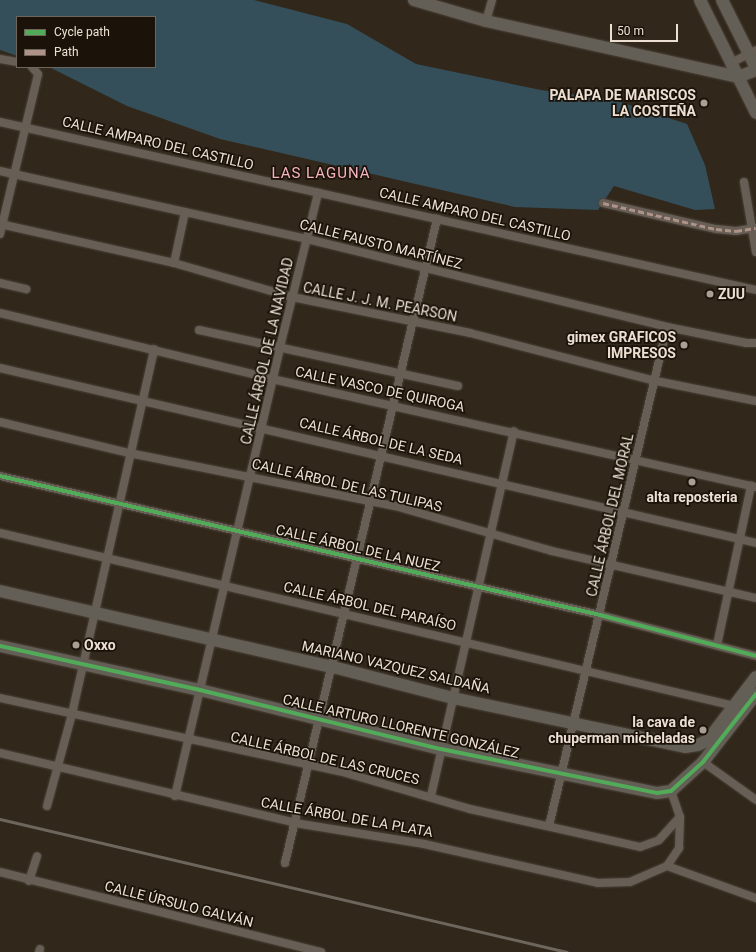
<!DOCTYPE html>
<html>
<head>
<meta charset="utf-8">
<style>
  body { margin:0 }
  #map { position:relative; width:756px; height:952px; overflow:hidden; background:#31271a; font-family:Roboto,sans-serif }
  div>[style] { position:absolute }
  .water>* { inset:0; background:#354f5a }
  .roads { filter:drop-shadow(0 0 1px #4b4239) drop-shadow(0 0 1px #4b4239) }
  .street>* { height:8px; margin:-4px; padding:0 4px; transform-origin:4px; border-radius:4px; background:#675e55 }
  .secondary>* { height:12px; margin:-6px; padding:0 6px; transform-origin:6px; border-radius:6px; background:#645f56 }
  .rail>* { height:2.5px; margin:-1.25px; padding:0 1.25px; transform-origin:1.25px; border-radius:1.25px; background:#6d665c }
  .quiet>* { height:3px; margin-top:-1.5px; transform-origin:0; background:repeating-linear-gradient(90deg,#af9288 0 6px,transparent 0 9px) }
  .cycleway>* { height:4px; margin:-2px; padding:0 2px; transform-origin:2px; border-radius:2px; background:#51ab58 }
  .dots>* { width:11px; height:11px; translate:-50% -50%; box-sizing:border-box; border:2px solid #1b1309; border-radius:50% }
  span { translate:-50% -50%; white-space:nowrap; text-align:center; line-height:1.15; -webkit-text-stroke:3.5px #1b1309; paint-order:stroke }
  .poi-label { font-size:14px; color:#ede0d3; font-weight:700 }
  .right { translate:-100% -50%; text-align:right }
  .left { translate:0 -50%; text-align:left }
  .street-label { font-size:14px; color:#ede0d3 }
  .neighbourhood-label { font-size:15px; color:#f7b4c0; letter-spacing:1px }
  .legend { position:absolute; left:16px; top:16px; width:140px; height:52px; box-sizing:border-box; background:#1b1309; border:1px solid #6f655a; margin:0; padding:5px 7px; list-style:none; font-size:12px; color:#ede0d3 }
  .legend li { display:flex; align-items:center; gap:8px; height:20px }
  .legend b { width:20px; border:1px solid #6f655a }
  .scale { position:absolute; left:610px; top:24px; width:68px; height:18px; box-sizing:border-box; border:2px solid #ede0d3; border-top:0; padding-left:5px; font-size:12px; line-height:14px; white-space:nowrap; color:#ede0d3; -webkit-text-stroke:3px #1b1309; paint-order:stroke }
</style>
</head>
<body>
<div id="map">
  <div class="water">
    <i style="clip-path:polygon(0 0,254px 0,347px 24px,416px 64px,541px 90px,614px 100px,687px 124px,705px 165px,715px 209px,695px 210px,614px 186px,598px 210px,515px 207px,220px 139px,127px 106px,49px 67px,155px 67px,155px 17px,17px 17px,17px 56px,0 50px)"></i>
  </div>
  <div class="roads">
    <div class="street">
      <i style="left:486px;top:21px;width:22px;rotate:-74deg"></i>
      <i style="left:0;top:59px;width:17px;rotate:10deg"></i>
      <i style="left:731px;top:63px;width:28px;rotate:-27deg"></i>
      <i style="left:0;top:122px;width:774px;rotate:12.53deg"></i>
      <i style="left:0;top:171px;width:314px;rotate:12.5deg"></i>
      <i style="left:307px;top:239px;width:371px;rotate:13.7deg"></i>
      <i style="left:667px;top:327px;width:81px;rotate:11.4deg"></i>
      <i style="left:746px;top:343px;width:10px"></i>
      <i style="left:744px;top:182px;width:71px;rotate:80.3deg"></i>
      <i style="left:603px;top:203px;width:116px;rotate:13deg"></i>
      <i style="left:716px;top:229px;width:20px;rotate:6deg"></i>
      <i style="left:736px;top:231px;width:20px;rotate:-9deg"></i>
      <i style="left:0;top:224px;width:178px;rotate:12.6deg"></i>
      <i style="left:174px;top:263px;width:123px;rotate:16.1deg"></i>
      <i style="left:292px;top:297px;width:182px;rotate:11.4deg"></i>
      <i style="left:470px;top:333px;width:192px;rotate:14.5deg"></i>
      <i style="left:656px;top:381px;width:102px;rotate:11.3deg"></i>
      <i style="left:0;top:234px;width:164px;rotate:-76.6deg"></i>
      <i style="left:38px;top:74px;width:9px;rotate:-131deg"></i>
      <i style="left:174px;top:263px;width:52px;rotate:-77.8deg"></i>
      <i style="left:0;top:283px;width:27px;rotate:13deg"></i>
      <i style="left:0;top:313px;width:280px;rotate:13.6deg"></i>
      <i style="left:272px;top:379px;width:496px;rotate:12.6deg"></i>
      <i style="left:199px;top:330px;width:265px;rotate:12.2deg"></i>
      <i style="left:0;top:368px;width:776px;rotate:13.03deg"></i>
      <i style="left:0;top:422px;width:133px;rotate:13.5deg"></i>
      <i style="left:129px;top:453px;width:271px;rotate:11.3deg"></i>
      <i style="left:395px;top:506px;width:163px;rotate:16deg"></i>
      <i style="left:552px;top:551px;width:209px;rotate:13deg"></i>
      <i style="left:0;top:476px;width:616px;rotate:13.04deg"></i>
      <i style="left:600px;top:615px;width:161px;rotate:14.7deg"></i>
      <i style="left:0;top:533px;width:754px;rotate:13.26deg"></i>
      <i style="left:717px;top:645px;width:163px;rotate:-77.9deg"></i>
      <i style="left:0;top:698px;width:347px;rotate:12.2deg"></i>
      <i style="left:339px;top:771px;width:136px;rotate:16.2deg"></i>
      <i style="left:470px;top:809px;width:174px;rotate:12.6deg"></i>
      <i style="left:640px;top:847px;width:20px;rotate:-20deg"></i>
      <i style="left:659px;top:840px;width:31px;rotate:-48deg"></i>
      <i style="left:0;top:753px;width:303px;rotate:13.3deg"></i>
      <i style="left:295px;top:823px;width:131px;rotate:9.2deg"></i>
      <i style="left:424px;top:844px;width:178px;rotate:12.6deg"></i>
      <i style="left:598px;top:883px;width:32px;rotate:-2deg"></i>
      <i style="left:630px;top:882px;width:40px;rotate:-23.4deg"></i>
      <i style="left:667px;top:866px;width:22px;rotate:-56deg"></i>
      <i style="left:679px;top:848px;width:31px;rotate:-88deg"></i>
      <i style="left:680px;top:817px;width:28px;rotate:-109deg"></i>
      <i style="left:703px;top:762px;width:65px;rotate:35.6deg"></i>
      <i style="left:175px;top:796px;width:461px;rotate:-76.8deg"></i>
      <i style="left:280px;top:347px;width:159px;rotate:-76.1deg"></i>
      <i style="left:431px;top:796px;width:374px;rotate:-77.2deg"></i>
      <i style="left:47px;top:806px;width:95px;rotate:-74.8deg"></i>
      <i style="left:72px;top:714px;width:374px;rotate:-77.3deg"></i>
      <i style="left:549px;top:826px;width:513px;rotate:-76.7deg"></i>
      <i style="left:285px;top:863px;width:662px;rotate:-76.72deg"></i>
      <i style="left:667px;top:866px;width:95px;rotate:19.8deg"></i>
      <i style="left:0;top:872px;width:331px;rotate:14deg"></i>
      <i style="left:29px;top:881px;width:26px;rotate:-72deg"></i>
      <i style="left:39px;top:952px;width:3px;rotate:-72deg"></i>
    </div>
    <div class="secondary">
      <i style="left:414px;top:0;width:75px;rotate:16.3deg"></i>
      <i style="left:486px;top:21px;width:258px;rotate:12.5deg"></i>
      <i style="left:738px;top:77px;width:19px;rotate:-21deg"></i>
      <i style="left:700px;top:0;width:126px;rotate:63.6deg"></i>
      <i style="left:722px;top:0;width:76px;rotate:63.4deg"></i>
      <i style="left:0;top:591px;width:342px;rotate:12.9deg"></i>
      <i style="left:333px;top:667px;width:124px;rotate:14.5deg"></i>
      <i style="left:453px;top:698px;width:237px;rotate:11.9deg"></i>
      <i style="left:685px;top:747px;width:13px;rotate:-9deg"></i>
      <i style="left:698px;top:745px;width:11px;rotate:-27deg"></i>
      <i style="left:708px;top:740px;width:79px;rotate:-52.7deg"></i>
      <i style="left:0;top:646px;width:205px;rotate:12.4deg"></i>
      <i style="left:200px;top:690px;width:248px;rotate:13.8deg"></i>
      <i style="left:441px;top:749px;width:220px;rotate:11.5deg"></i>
      <i style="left:657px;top:793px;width:14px;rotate:-8deg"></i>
      <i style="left:671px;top:791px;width:43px;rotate:-42.2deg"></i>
      <i style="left:703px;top:762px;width:86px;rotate:-52.1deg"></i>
    </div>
  </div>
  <div class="rail">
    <i style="left:0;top:819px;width:582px;rotate:13.2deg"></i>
  </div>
  <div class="quiet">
    <i style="left:603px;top:203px;width:116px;rotate:13deg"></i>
    <i style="left:716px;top:229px;width:20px;rotate:6deg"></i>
    <i style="left:736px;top:231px;width:20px;rotate:-9deg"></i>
  </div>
  <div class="cycleway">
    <i style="left:0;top:476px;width:616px;rotate:13.04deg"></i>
    <i style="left:600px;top:615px;width:161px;rotate:14.7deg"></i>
    <i style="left:0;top:646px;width:205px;rotate:12.4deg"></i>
    <i style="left:200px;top:690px;width:248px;rotate:13.8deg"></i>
    <i style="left:441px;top:749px;width:220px;rotate:11.5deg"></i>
    <i style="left:657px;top:793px;width:14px;rotate:-8deg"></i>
    <i style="left:671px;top:791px;width:43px;rotate:-42.2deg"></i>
    <i style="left:703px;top:762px;width:86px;rotate:-52.1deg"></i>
  </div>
  <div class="dots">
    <i style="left:704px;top:103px;background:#ab9f92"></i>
    <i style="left:710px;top:294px;background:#ab9f92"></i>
    <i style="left:684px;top:345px;background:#ab9f92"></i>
    <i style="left:692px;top:482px;background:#ab9f92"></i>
    <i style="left:76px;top:645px;background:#ab9f92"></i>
    <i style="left:703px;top:730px;background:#ab9f92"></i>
  </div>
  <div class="poi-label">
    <span class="right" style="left:696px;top:103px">PALAPA DE MARISCOS<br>LA COSTEÑA</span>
    <span class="left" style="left:718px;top:294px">ZUU</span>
    <span class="right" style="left:676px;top:345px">gimex GRAFICOS<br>IMPRESOS</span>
    <span style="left:692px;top:497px">alta reposteria</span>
    <span class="left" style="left:84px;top:645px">Oxxo</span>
    <span class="right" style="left:695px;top:730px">la cava de<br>chuperman micheladas</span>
  </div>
  <div class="street-label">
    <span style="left:158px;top:143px;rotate:13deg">CALLE AMPARO DEL CASTILLO</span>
    <span style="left:475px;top:214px;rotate:13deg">CALLE AMPARO DEL CASTILLO</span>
    <span style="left:381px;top:244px;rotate:14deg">CALLE FAUSTO MARTÍNEZ</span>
    <span style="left:380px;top:302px;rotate:11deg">CALLE J. J. M. PEARSON</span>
    <span style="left:267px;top:351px;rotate:-77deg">CALLE ÁRBOL DE LA NAVIDAD</span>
    <span style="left:380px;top:389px;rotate:12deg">CALLE VASCO DE QUIROGA</span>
    <span style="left:381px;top:441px;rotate:13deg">CALLE ÁRBOL DE LA SEDA</span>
    <span style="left:347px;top:485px;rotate:13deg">CALLE ÁRBOL DE LAS TULIPAS</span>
    <span style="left:610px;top:515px;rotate:-77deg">CALLE ÁRBOL DEL MORAL</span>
    <span style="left:358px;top:548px;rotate:13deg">CALLE ÁRBOL DE LA NUEZ</span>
    <span style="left:370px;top:606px;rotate:13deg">CALLE ÁRBOL DEL PARAÍSO</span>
    <span style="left:396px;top:667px;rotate:13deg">MARIANO VAZQUEZ SALDAÑA</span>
    <span style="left:401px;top:726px;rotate:13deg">CALLE ARTURO LLORENTE GONZÁLEZ</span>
    <span style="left:325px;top:758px;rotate:13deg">CALLE ÁRBOL DE LAS CRUCES</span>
    <span style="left:347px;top:817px;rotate:10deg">CALLE ÁRBOL DE LA PLATA</span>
    <span style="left:179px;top:904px;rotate:14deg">CALLE ÚRSULO GALVÁN</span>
  </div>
  <div class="neighbourhood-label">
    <span style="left:321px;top:174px">LAS LAGUNA</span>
  </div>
  <ul class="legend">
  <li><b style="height:5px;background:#51ab58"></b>Cycle path</li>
  <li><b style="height:5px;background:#af9288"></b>Path</li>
  </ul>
  <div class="scale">50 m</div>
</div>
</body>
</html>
